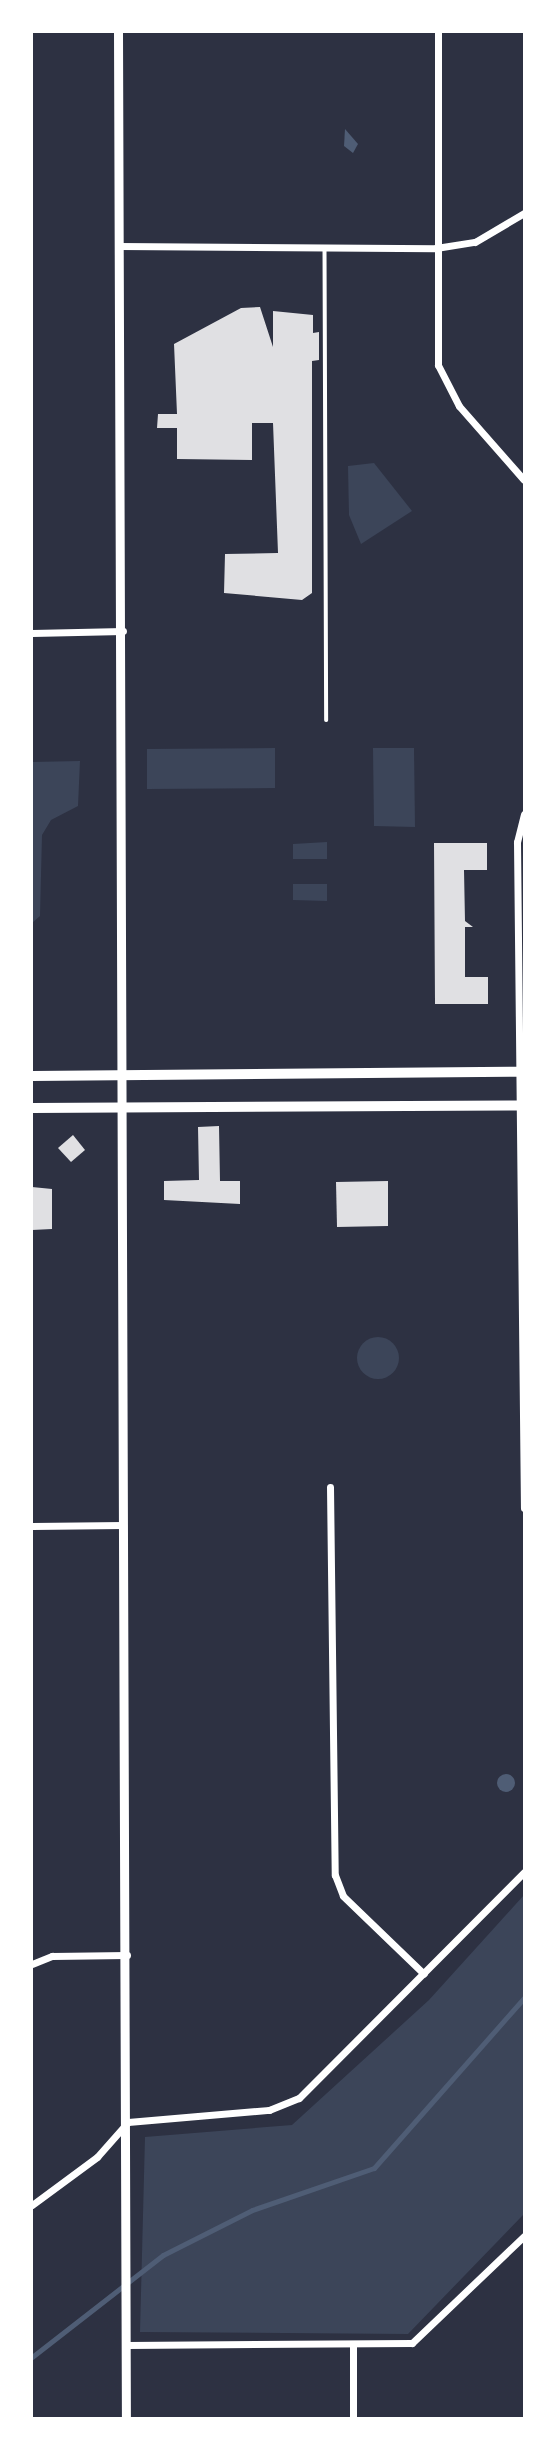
<!DOCTYPE html>
<html>
<head>
<meta charset="utf-8">
<style>
  body { margin:0 }
  #map { position:relative; width:556px; height:2450px; overflow:hidden; background:#2d3142; font-family:Raleway,sans-serif }
  div>[style] { position:absolute }
  .green>* { inset:0; background:#3c4559 }
  .round { border-radius:50% }
  .water>* { inset:0; background:#4f5d75 }
  .stream>* { height:5px; margin:-2.5px; padding:0 2.5px; transform-origin:2.5px; border-radius:2.5px; background:#4f5d75 }
  .building>* { inset:0; background:#e0e0e3 }
  .service>* { height:3.5px; margin:-1.75px; padding:0 1.75px; transform-origin:1.75px; border-radius:1.75px; background:#fff }
  .minor>* { height:7px; margin:-3.5px; padding:0 3.5px; transform-origin:3.5px; border-radius:3.5px; background:#fff }
  .tertiary>* { height:9px; margin:-4.5px; padding:0 4.5px; transform-origin:4.5px; border-radius:4.5px; background:#fff }
  .secondary>* { height:10px; margin:-5px; padding:0 5px; transform-origin:5px; border-radius:5px; background:#fff }
  span { translate:-50% -50%; white-space:nowrap; text-align:center; line-height:1.15; -webkit-text-stroke:7px #fff; paint-order:stroke }
  .frame { position:absolute; inset:0; border:33px solid #fff; pointer-events:none }
</style>
</head>
<body>
<div id="map">
  <div class="green">
    <i style="clip-path:polygon(374px 463px,412px 511px,361px 544px,349px 515px,348px 466px)"></i>
    <i style="clip-path:polygon(275px 748px,275px 788px,147px 789px,147px 749px)"></i>
    <i style="clip-path:polygon(373px 748px,414px 748px,415px 827px,374px 826px)"></i>
    <i style="clip-path:polygon(80px 761px,78px 806px,51px 820px,42px 835px,40px 916px,32px 923px,32px 762px)"></i>
    <i style="clip-path:polygon(327px 842px,327px 859px,293px 859px,293px 844px)"></i>
    <i style="clip-path:polygon(293px 884px,327px 884px,327px 901px,293px 900px)"></i>
    <i class="round" style="left:357px;top:1337px;width:42px;height:42px"></i>
    <i style="clip-path:polygon(524px 1895px,524px 2214px,408px 2334px,140px 2332px,145px 2137px,292px 2125px,429px 2000px)"></i>
  </div>
  <div class="water">
    <i style="clip-path:polygon(345px 129px,358px 144px,353px 153px,344px 146px)"></i>
    <i class="round" style="left:497px;top:1774px;width:18px;height:18px"></i>
  </div>
  <div class="stream">
    <i style="left:32px;top:2357px;width:166px;rotate:-37.9deg"></i>
    <i style="left:163px;top:2255px;width:100px;rotate:-26.8deg"></i>
    <i style="left:252px;top:2210px;width:129px;rotate:-19deg"></i>
    <i style="left:374px;top:2168px;width:227px;rotate:-48.6deg"></i>
  </div>
  <div class="building">
    <i style="clip-path:polygon(260px 307px,273px 347px,273px 311px,313px 315px,313px 333px,319px 332px,319px 360px,312px 361px,312px 593px,302px 600px,224px 593px,225px 554px,278px 553px,273px 423px,252px 423px,252px 460px,177px 459px,177px 428px,157px 428px,158px 414px,177px 414px,174px 344px,241px 308px)"></i>
    <i style="clip-path:polygon(434px 843px,487px 843px,487px 870px,464px 870px,465px 921px,473px 927px,465px 927px,465px 977px,488px 977px,488px 1004px,435px 1004px)"></i>
    <i style="clip-path:polygon(219px 1126px,220px 1181px,240px 1181px,240px 1204px,164px 1200px,164px 1181px,199px 1180px,198px 1127px)"></i>
    <i style="clip-path:polygon(73px 1135px,85px 1150px,71px 1162px,58px 1148px)"></i>
    <i style="clip-path:polygon(388px 1181px,388px 1226px,337px 1227px,336px 1182px)"></i>
    <i style="clip-path:polygon(32px 1187px,52px 1189px,52px 1229px,32px 1230px)"></i>
  </div>
  <div class="service">
    <i style="left:325px;top:247px;width:473px;rotate:89.8deg"></i>
  </div>
  <div class="minor">
    <i style="left:438px;top:32px;width:333px;rotate:90deg"></i>
    <i style="left:438px;top:365px;width:46px;rotate:62.9deg"></i>
    <i style="left:459px;top:406px;width:98px;rotate:48.7deg"></i>
    <i style="left:119px;top:246px;width:317px;rotate:0.4deg"></i>
    <i style="left:436px;top:248px;width:39px;rotate:-9deg"></i>
    <i style="left:475px;top:242px;width:57px;rotate:-30.6deg"></i>
    <i style="left:32px;top:633px;width:91px;rotate:-1.3deg"></i>
    <i style="left:524px;top:814px;width:29px;rotate:104deg"></i>
    <i style="left:517px;top:842px;width:666px;rotate:89.4deg"></i>
    <i style="left:330px;top:1487px;width:388px;rotate:89.3deg"></i>
    <i style="left:335px;top:1875px;width:22px;rotate:69deg"></i>
    <i style="left:343px;top:1896px;width:112px;rotate:43.9deg"></i>
    <i style="left:32px;top:1526px;width:91px;rotate:-0.6deg"></i>
    <i style="left:32px;top:1964px;width:22px;rotate:-22deg"></i>
    <i style="left:52px;top:1956px;width:75px;rotate:-0.8deg"></i>
    <i style="left:32px;top:2205px;width:81px;rotate:-36.4deg"></i>
    <i style="left:97px;top:2157px;width:47px;rotate:-48.5deg"></i>
    <i style="left:128px;top:2122px;width:142px;rotate:-4.9deg"></i>
    <i style="left:269px;top:2110px;width:32px;rotate:-22deg"></i>
    <i style="left:299px;top:2098px;width:319px;rotate:-45.1deg"></i>
    <i style="left:127px;top:2345px;width:285px;rotate:-0.4deg"></i>
    <i style="left:412px;top:2343px;width:155px;rotate:-43.7deg"></i>
    <i style="left:353px;top:2345px;width:73px;rotate:90deg"></i>
  </div>
  <div class="tertiary">
    <i style="left:118px;top:32px;width:2386px;rotate:89.81deg"></i>
  </div>
  <div class="secondary">
    <i style="left:32px;top:1076px;width:492px;rotate:-0.5deg"></i>
    <i style="left:32px;top:1108px;width:492px;rotate:-0.3deg"></i>
  </div>
  <div class="frame"></div>
</div>
</body>
</html>
